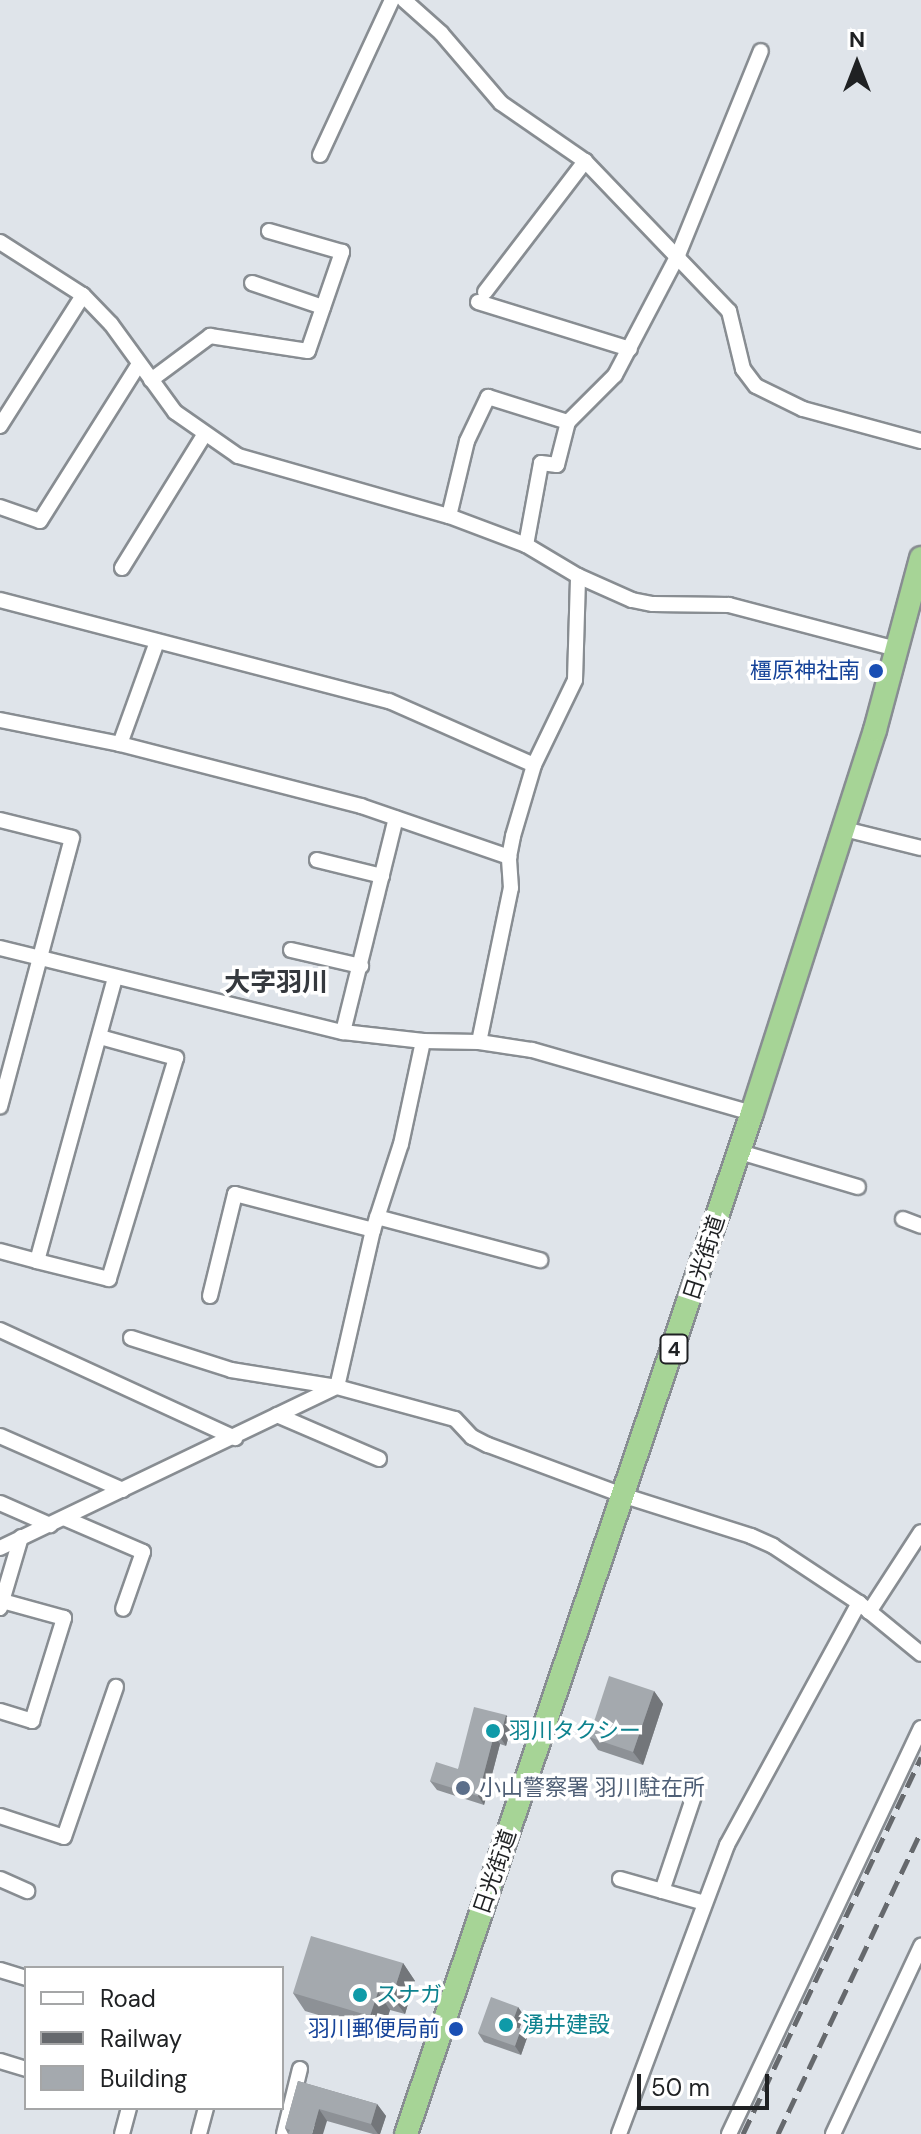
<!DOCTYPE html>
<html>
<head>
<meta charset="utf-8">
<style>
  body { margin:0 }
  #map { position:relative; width:921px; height:2134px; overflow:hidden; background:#dfe4ea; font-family:"DM Sans","Noto Sans JP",sans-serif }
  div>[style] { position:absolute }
  .roads { filter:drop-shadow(2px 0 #888d92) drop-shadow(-2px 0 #888d92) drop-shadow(0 2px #888d92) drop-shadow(0 -2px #888d92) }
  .minor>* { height:14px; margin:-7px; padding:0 7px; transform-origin:7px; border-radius:7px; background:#fff }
  .trunk>* { height:22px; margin:-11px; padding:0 11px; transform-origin:11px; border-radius:11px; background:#a6d496 }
  .rail>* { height:5px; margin-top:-2.5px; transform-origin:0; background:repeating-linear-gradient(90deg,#66696d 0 16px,transparent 0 24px) }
  .wall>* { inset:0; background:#8d9196 }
  .shaded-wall>* { inset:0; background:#73767a }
  .building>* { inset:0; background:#a4a9ae }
  .dots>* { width:22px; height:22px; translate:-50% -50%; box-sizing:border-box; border:4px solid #fff; border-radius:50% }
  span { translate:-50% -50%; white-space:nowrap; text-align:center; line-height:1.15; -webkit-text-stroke:7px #fff; paint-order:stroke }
  .shield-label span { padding:2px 6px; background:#fff; border:2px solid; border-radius:6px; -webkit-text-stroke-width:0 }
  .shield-label { font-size:20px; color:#1f2123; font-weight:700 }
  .transit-label { font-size:22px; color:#164399 }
  .right { translate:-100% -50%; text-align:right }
  .street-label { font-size:22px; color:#1f2123 }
  .culture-label { font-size:22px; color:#0d838f }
  .left { translate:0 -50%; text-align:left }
  .service-label { font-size:22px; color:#4e5e75 }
  .quarter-label { font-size:26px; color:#35393e; font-weight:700 }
  .legend { position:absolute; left:24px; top:1966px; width:260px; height:144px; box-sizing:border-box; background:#fff; border:2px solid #a5a6a7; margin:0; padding:10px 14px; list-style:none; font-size:24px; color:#1f2123 }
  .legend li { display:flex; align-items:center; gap:16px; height:40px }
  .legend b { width:40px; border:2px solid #a5a6a7 }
  .north { position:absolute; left:817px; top:24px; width:80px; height:80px; -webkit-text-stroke:6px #fff; paint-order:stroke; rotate:0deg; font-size:22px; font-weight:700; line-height:32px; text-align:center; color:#1f2123 }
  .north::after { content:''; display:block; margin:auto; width:28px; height:36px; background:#1f2123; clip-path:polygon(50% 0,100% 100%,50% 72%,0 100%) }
  .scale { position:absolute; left:637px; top:2074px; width:132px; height:36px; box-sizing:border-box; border:4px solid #1f2123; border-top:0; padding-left:10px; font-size:24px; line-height:28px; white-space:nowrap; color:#1f2123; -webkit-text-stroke:6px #fff; paint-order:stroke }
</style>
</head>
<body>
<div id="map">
  <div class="roads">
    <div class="minor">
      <div style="left:404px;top:0;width:50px;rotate:41.7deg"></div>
      <div style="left:441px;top:33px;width:92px;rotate:49.4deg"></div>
      <div style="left:501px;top:103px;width:102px;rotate:34.6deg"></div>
      <div style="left:585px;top:161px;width:208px;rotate:46.2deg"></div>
      <div style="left:729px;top:311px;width:60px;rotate:76.4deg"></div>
      <div style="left:743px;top:369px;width:21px;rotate:53deg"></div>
      <div style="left:756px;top:386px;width:52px;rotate:26.1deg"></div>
      <div style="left:803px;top:409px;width:122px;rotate:15.2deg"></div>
      <div style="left:320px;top:155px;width:171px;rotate:-65.1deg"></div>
      <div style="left:0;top:242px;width:98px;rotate:32.6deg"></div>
      <div style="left:83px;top:295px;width:40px;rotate:46deg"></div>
      <div style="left:111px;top:324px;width:109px;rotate:54deg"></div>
      <div style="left:175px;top:412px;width:77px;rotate:34.9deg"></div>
      <div style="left:238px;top:456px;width:219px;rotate:15.9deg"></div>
      <div style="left:449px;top:516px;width:82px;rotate:20.6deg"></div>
      <div style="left:526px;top:545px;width:61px;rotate:30.8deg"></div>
      <div style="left:578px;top:576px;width:59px;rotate:24deg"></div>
      <div style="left:632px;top:600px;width:21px;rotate:11deg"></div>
      <div style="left:653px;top:604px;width:76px;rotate:0.8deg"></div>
      <div style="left:729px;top:605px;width:174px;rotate:14.7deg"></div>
      <div style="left:252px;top:283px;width:75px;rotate:18.7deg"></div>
      <div style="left:485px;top:292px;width:165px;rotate:-52.6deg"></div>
      <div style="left:478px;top:302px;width:159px;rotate:17.2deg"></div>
      <div style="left:151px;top:380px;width:74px;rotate:-36.7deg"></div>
      <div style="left:210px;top:336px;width:99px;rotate:8.7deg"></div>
      <div style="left:308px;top:351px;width:105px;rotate:-71deg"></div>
      <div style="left:342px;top:252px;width:76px;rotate:-164deg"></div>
      <div style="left:0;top:426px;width:155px;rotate:-57.6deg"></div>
      <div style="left:0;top:507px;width:42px;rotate:19.3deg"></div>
      <div style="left:40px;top:521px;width:186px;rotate:-57.8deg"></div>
      <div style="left:449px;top:516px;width:77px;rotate:-76.5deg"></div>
      <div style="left:467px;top:441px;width:49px;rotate:-64.5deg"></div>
      <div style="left:488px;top:397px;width:84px;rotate:17.4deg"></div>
      <div style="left:568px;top:422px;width:66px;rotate:-45deg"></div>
      <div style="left:615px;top:375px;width:136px;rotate:-62.3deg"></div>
      <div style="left:678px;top:255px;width:220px;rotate:-67.9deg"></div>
      <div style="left:526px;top:545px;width:83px;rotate:-79.6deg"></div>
      <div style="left:541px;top:463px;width:16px;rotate:7deg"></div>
      <div style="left:557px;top:465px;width:44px;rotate:-75.7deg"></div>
      <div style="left:122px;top:568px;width:156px;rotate:-58.3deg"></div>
      <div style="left:0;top:600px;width:402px;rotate:14.6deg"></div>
      <div style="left:389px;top:701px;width:158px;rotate:23.8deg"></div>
      <div style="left:0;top:720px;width:122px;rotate:11.3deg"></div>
      <div style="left:120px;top:744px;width:249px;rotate:14.4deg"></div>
      <div style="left:361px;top:806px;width:157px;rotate:19deg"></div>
      <div style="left:120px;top:744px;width:109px;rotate:-70.1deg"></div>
      <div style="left:0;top:820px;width:74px;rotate:14deg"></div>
      <div style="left:72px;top:838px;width:278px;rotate:105deg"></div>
      <div style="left:844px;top:829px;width:79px;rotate:13.9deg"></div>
      <div style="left:317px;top:860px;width:67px;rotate:13.8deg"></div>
      <div style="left:0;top:948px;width:353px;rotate:13.8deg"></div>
      <div style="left:343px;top:1032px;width:81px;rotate:6.4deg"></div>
      <div style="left:423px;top:1041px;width:56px;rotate:1deg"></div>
      <div style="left:479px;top:1042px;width:54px;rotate:8.6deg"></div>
      <div style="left:532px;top:1050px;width:229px;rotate:16deg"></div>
      <div style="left:291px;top:950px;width:72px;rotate:12.9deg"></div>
      <div style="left:343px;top:1032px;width:220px;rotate:-76.1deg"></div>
      <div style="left:100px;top:1037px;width:79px;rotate:15.4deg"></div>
      <div style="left:176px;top:1058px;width:231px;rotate:106.9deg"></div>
      <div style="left:109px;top:1279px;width:74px;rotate:-166deg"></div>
      <div style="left:37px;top:1261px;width:294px;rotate:-74.6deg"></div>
      <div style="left:479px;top:1042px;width:157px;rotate:-78.3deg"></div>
      <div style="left:511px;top:888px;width:31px;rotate:-94deg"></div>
      <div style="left:509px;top:857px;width:21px;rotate:-79deg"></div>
      <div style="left:513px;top:836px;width:74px;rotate:-73.5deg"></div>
      <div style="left:534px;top:765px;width:94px;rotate:-64.2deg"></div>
      <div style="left:575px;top:680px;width:104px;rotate:-88.3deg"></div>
      <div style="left:740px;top:1152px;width:123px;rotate:16.5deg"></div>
      <div style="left:377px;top:1217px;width:169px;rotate:14.8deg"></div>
      <div style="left:903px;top:1219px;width:19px;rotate:21deg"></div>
      <div style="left:0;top:1251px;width:38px;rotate:15deg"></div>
      <div style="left:210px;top:1296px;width:105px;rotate:-76.2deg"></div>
      <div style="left:235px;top:1194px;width:143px;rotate:14.6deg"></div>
      <div style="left:0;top:1330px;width:259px;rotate:24.7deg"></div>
      <div style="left:131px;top:1338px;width:105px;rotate:17.7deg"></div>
      <div style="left:231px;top:1370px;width:107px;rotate:9.1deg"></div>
      <div style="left:337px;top:1387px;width:122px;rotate:15.2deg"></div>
      <div style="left:455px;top:1419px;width:25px;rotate:47deg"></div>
      <div style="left:472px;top:1437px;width:18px;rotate:27deg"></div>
      <div style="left:488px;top:1445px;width:146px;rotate:20.4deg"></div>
      <div style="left:625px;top:1496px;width:132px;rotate:17.6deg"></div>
      <div style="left:751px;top:1536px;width:24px;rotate:24deg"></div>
      <div style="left:773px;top:1546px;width:103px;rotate:33.5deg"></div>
      <div style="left:859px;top:1603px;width:80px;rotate:39.4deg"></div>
      <div style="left:337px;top:1387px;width:161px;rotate:-77.1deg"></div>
      <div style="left:373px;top:1230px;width:90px;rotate:-72deg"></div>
      <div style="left:401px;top:1144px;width:105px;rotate:-77.9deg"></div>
      <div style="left:277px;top:1415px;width:111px;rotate:23.3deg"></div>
      <div style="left:0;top:1436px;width:134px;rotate:23.7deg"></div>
      <div style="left:0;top:1503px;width:55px;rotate:23.7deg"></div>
      <div style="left:64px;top:1518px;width:86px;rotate:23.3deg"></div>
      <div style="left:143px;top:1552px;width:60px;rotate:109.3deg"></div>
      <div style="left:0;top:1548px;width:373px;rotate:-25.6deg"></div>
      <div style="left:0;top:1608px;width:74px;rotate:-73.5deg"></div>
      <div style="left:869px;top:1612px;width:95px;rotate:-57deg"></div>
      <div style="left:0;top:1711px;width:34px;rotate:17deg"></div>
      <div style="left:32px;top:1721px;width:108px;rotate:-72.7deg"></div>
      <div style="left:64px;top:1618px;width:64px;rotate:-164.7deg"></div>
      <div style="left:0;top:1816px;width:67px;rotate:18.2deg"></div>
      <div style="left:64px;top:1837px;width:159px;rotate:-70.9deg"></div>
      <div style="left:0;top:1879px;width:30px;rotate:24deg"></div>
      <div style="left:620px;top:1879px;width:88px;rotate:15.8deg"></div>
      <div style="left:662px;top:1891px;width:107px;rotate:-71.4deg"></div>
      <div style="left:0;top:1970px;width:27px;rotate:17deg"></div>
      <div style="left:0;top:2061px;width:27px;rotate:17deg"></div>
      <div style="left:122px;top:2134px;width:27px;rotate:-75deg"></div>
      <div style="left:199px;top:2134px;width:27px;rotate:-75deg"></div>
      <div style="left:284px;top:2134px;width:67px;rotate:-76.2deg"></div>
      <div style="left:619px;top:2134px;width:309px;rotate:-69.5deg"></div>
      <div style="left:727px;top:1845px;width:276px;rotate:-61.4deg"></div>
      <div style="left:729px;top:2134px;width:449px;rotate:-64.7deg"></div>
      <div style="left:833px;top:2134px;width:208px;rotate:-64.9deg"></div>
    </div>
    <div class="trunk">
      <div style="left:406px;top:2134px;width:1078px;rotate:-71.28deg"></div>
      <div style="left:752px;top:1113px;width:402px;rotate:-72.2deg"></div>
      <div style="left:875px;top:730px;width:178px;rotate:-75deg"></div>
    </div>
  </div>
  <div class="rail">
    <div style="left:743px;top:2134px;width:417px;rotate:-64.7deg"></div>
    <div style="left:778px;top:2134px;width:334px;rotate:-64.7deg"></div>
  </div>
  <div class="wall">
    <div style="clip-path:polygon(654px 1691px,663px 1704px,643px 1765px,598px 1750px,589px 1737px)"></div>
    <div style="clip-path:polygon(506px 1715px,512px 1724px,506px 1746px,500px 1744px,484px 1805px,437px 1790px,430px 1781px,458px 1769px)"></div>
    <div style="clip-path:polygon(403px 1963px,415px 1981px,405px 2014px,390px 2010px,382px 2034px,305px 2011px,293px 1993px)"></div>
    <div style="clip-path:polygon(518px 2007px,524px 2016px,519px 2029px,527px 2038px,521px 2055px,484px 2042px,478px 2033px)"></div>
    <div style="clip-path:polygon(298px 2081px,377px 2104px,386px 2116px,380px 2134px,373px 2134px,327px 2121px,288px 2134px,285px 2128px)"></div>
  </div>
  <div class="shaded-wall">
    <div style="clip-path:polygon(654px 1691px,663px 1704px,643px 1765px,633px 1752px)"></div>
    <div style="clip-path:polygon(506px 1715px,512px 1724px,506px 1746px,500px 1737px)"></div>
    <div style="clip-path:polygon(494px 1735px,500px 1744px,484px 1805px,478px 1796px)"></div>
    <div style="clip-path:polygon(403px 1963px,415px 1981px,405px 2014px,392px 1997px)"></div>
    <div style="clip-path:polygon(378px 1992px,390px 2010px,382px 2034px,370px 2016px)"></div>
    <div style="clip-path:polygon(518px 2007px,524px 2016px,517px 2035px,511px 2026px)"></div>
    <div style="clip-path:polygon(521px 2029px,527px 2038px,521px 2055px,515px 2046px)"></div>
    <div style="clip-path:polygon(377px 2104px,386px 2116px,380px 2134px,378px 2134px,371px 2124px)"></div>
    <div style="clip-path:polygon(319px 2109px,327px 2121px,323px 2134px,312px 2134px)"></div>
  </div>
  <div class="building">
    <div style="clip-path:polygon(609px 1676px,654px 1691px,633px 1752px,589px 1737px)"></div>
    <div style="clip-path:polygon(474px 1707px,506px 1715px,500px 1737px,494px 1735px,478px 1796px,430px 1781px,436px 1762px,458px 1769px)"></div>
    <div style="clip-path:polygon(311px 1936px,403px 1963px,392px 1997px,378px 1992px,370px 2016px,293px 1993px)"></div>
    <div style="clip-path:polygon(491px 1997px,518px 2007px,511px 2026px,521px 2029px,515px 2046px,478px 2033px)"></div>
    <div style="clip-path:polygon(298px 2081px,377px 2104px,371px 2124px,319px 2109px,312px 2134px,288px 2134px,290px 2130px,285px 2128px)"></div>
  </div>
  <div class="dots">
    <div style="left:876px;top:671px;background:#1a4fb4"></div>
    <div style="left:493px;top:1731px;background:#0f9aa8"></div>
    <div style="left:463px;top:1788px;background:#5c6f8a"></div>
    <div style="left:360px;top:1995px;background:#0f9aa8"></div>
    <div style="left:506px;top:2025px;background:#0f9aa8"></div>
    <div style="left:456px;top:2029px;background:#1a4fb4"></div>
  </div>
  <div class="shield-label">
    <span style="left:674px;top:1349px">4</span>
  </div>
  <div class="transit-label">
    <span class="right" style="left:860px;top:671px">橿原神社南</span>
    <span class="right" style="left:440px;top:2029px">羽川郵便局前</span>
  </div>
  <div class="street-label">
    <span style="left:704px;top:1258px;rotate:-72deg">日光街道</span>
    <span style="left:495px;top:1872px;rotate:-71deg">日光街道</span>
  </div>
  <div class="culture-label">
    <span class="left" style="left:509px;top:1731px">羽川タクシー</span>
    <span class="left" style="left:376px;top:1995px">スナガ</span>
    <span class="left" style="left:522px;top:2025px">湧井建設</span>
  </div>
  <div class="service-label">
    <span class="left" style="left:479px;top:1788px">小山警察署 羽川駐在所</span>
  </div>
  <div class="quarter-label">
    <span style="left:276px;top:983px">大字羽川</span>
  </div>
  <ul class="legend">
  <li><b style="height:10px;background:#fff"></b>Road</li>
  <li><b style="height:10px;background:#66696d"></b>Railway</li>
  <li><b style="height:22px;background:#a4a9ae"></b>Building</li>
  </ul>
  <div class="north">N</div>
  <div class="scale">50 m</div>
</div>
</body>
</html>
